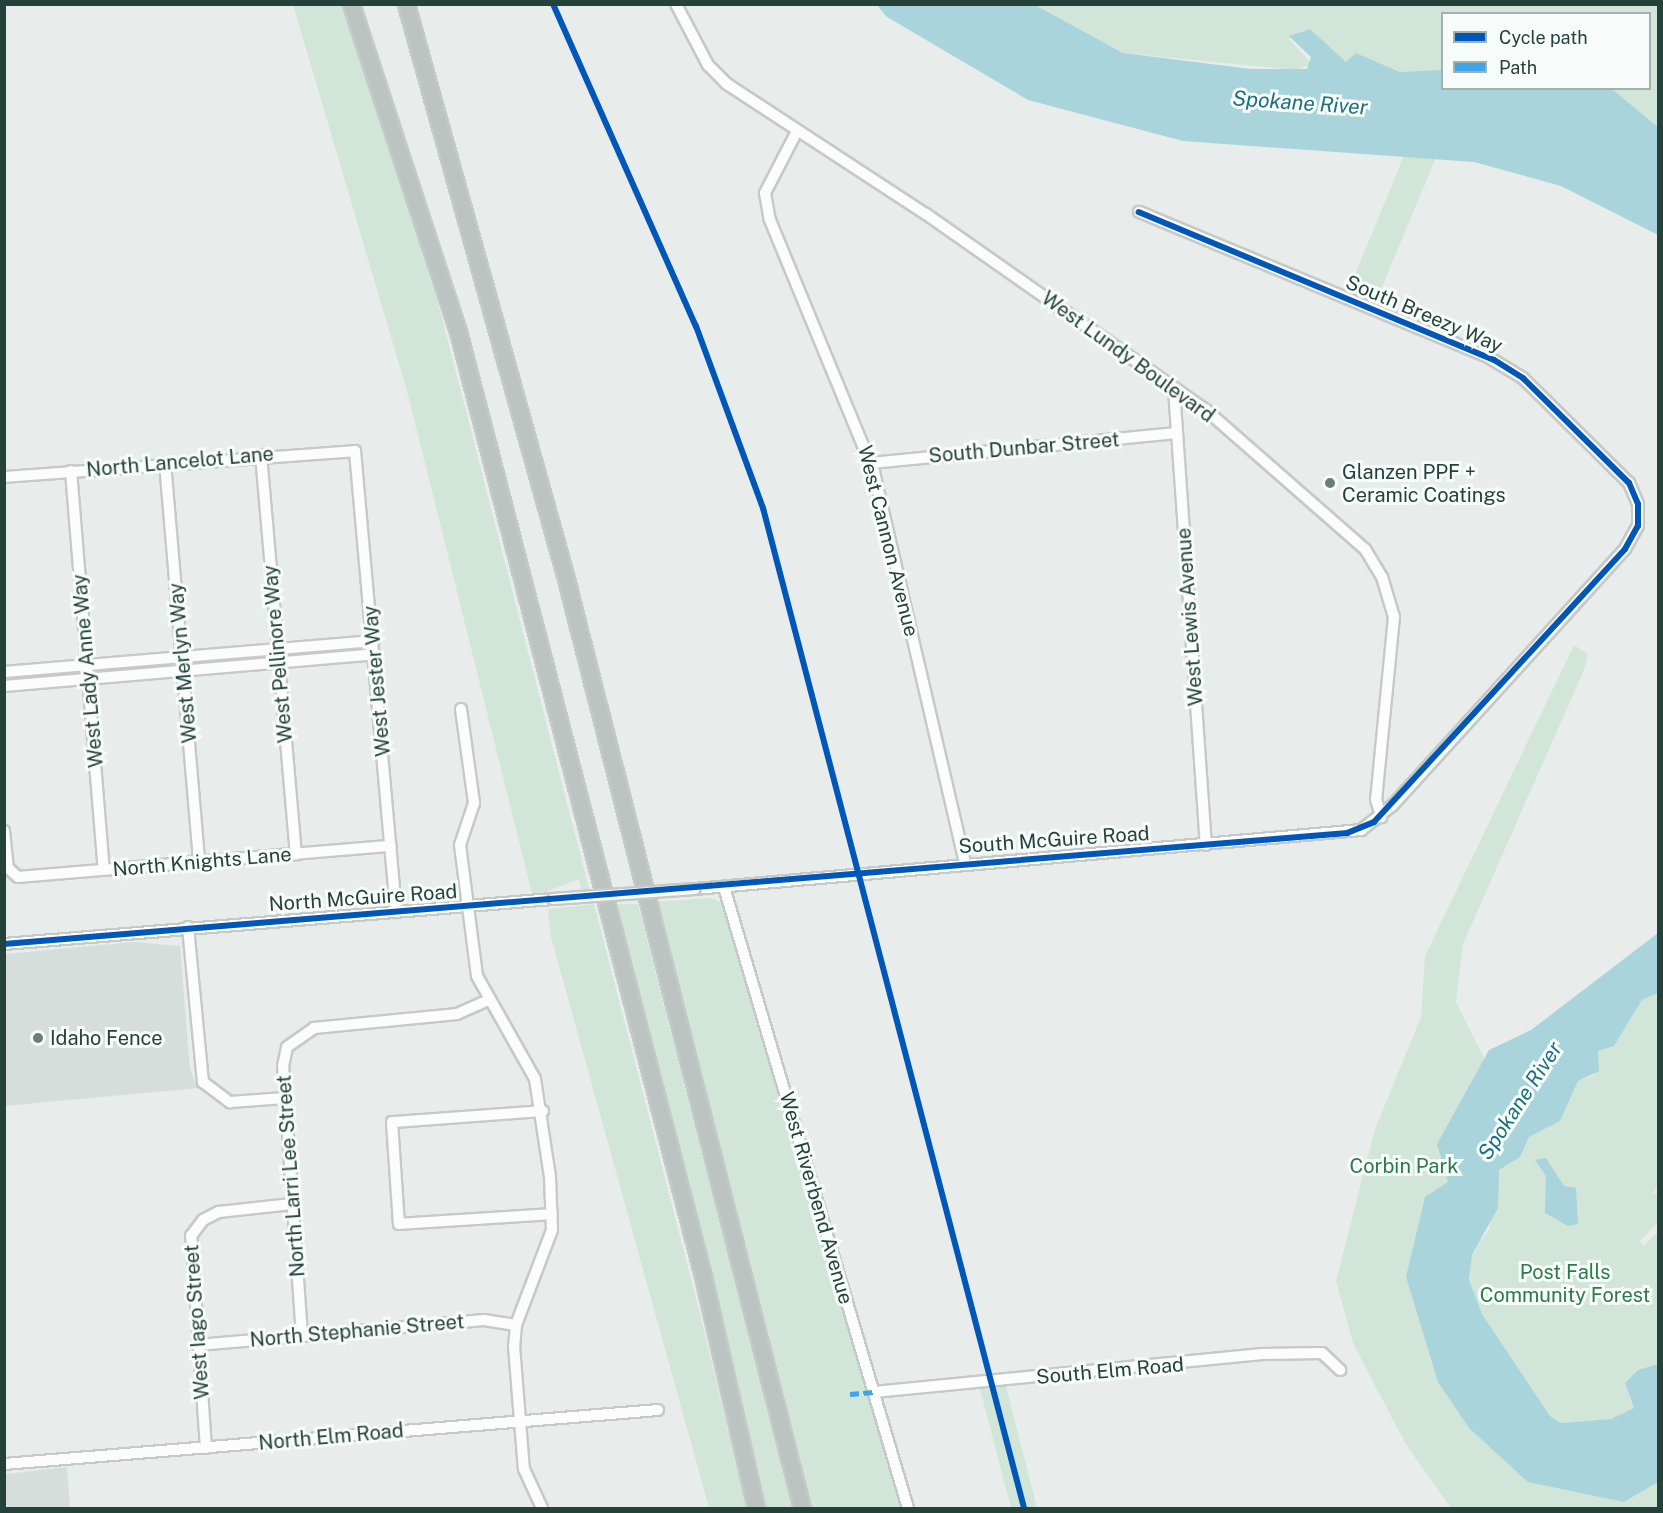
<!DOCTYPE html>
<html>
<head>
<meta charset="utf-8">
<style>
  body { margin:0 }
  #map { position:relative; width:1663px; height:1513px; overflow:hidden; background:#e8edeb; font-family:"Public Sans",sans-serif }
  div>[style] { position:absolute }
  .built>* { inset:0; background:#d6dedb }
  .green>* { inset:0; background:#d1e6d8 }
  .water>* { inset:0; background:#a9d4db }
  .roads { filter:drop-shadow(2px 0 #c5cac8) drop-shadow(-2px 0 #c5cac8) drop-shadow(0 2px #c5cac8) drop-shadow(0 -2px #c5cac8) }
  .minor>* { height:10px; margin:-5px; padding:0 5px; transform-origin:5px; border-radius:5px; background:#fcfcfc }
  .highway>* { height:15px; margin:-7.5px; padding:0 7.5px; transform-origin:7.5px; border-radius:7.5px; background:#bcc4c2 }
  .bridges { filter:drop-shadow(2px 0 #c5cac8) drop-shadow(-2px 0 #c5cac8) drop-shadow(0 2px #c5cac8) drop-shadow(0 -2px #c5cac8) }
  .minor-bridge>* { height:10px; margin:-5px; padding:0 5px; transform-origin:5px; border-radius:5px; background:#fcfcfc }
  .quiet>* { height:4.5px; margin-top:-2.25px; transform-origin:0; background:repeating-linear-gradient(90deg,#3ea4ec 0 9px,transparent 0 13.5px) }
  .cycleway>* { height:6px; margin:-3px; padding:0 3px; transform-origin:3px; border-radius:3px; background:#0057b8 }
  .dots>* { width:16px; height:16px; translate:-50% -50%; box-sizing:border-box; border:3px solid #f7fbf9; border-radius:50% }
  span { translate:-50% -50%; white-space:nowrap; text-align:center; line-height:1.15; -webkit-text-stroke:6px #f7fbf9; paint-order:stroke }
  .street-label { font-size:20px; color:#24423a }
  .poi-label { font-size:20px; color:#24423a }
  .left { translate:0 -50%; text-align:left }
  .park-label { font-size:20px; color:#2d7a4b }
  .water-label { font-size:21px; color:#1c6f80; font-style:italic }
  .frame { position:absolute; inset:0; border:6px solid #24423a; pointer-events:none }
  .legend { position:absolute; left:1441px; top:12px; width:210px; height:78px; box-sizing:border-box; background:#f7fbf9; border:2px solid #a3b1ad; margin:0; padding:8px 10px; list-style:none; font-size:18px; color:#24423a }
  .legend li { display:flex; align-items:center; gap:12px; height:30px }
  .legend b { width:30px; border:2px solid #a3b1ad }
</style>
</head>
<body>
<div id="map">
  <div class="built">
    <div style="clip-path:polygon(134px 942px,180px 946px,190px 1069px,198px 1088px,5px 1106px,5px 954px)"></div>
    <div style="clip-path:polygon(67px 1467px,70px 1508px,5px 1508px,5px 1474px)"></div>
  </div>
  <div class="green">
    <div style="clip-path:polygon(293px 5px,341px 5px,372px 95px,438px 303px,589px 889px,581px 889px,579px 879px,533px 897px,407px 391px)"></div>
    <div style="clip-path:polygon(1035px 5px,1658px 5px,1658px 127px,1612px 89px,1650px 88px,1650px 14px,1442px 14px,1442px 70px,1421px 73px,1400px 72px,1356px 53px,1346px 62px,1304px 30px,1289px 39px,1312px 64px,1296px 70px,1123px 53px)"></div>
    <div style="clip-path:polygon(1408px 146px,1440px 148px,1374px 306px,1347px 294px)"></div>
    <div style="clip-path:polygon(1574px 645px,1588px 654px,1584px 670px,1463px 944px,1456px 1002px,1485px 1060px,1469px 1094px,1448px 1182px,1406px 1277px,1624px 1502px,1658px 1482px,1658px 1508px,1451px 1508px,1407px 1446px,1373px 1382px,1353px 1343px,1336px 1281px,1375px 1129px,1421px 1017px,1425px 956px)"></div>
    <div style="clip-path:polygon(711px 898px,724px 904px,901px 1508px,811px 1508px,656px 902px)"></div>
    <div style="clip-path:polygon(594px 904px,700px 1314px,747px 1508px,709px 1508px,551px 937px,548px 909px)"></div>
    <div style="clip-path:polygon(613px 904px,638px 904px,793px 1508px,764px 1508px)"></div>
    <div style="clip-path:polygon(1658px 993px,1658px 1185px,1653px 1194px,1658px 1193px,1658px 1222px,1640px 1241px,1643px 1246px,1658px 1232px,1658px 1364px,1638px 1370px,1625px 1383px,1634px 1408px,1611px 1419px,1562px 1423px,1550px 1416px,1482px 1314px,1469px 1281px,1472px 1255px,1490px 1227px,1499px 1170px,1520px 1157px,1529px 1137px,1560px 1121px,1578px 1081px,1594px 1075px,1598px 1051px,1614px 1046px,1642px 1000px)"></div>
    <div style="clip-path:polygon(1006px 1386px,1037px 1508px,1011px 1508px,980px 1389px)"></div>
  </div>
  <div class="water">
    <div style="clip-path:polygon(877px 5px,1035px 5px,1123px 53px,1251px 69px,1307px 69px,1311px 57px,1289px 36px,1310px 29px,1346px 62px,1356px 53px,1400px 72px,1442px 70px,1442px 88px,1612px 89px,1658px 127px,1658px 235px,1561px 186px,1474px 162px,1183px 141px,1028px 100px,887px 17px)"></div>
    <div style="clip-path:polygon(1658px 933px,1658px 993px,1642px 1000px,1614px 1046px,1598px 1051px,1599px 1071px,1578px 1081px,1560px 1121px,1529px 1137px,1520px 1157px,1499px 1170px,1498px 1208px,1472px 1255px,1469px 1280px,1482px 1314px,1550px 1416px,1561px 1423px,1611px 1419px,1634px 1408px,1625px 1383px,1638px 1370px,1658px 1364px,1658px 1482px,1624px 1502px,1528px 1482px,1469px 1428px,1438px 1382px,1406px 1277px,1425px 1197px,1448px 1182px,1437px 1144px,1489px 1050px,1531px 1030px)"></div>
    <div style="clip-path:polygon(1546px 1158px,1564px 1186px,1576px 1188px,1578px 1224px,1568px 1226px,1545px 1213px,1546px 1176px,1535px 1160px)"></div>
  </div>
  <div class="roads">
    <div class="minor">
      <div style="left:676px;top:4px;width:69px;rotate:62.3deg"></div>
      <div style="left:708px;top:65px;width:27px;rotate:45deg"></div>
      <div style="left:727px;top:84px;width:238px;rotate:33.2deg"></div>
      <div style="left:926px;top:214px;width:342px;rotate:35deg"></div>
      <div style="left:1206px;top:410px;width:211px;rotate:41.2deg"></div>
      <div style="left:1365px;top:549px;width:33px;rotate:59deg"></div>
      <div style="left:1382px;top:577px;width:42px;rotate:73.3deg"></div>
      <div style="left:1394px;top:617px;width:183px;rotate:95.6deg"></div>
      <div style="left:1376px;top:799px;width:19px;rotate:74deg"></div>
      <div style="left:797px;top:131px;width:70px;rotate:117.3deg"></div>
      <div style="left:765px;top:193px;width:27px;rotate:80deg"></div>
      <div style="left:770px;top:220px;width:273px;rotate:67.6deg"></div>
      <div style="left:874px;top:472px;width:401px;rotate:76.9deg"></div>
      <div style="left:1174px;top:389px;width:457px;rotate:86deg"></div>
      <div style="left:261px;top:455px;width:401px;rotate:85deg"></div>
      <div style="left:165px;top:463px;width:401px;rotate:85.1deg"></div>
      <div style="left:871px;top:463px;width:307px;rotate:-5.6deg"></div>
      <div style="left:71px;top:471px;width:400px;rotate:85.3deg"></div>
      <div style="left:4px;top:477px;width:352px;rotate:-4.2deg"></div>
      <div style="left:355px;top:451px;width:463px;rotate:84.9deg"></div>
      <div style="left:4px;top:672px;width:371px;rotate:-4.8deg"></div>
      <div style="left:4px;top:686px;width:372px;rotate:-4.9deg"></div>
      <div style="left:461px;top:709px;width:95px;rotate:82.1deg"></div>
      <div style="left:474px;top:803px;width:44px;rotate:108.4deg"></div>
      <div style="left:460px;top:845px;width:132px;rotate:82.6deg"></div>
      <div style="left:477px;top:976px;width:118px;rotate:60.6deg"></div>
      <div style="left:535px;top:1079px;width:99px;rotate:81.3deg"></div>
      <div style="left:550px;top:1177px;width:53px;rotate:87.8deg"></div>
      <div style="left:552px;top:1230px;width:102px;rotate:110.8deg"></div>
      <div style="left:516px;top:1325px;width:21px;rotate:95deg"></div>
      <div style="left:514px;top:1346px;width:123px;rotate:85.4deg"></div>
      <div style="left:524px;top:1469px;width:43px;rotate:65.2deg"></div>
      <div style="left:4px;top:831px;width:37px;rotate:84deg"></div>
      <div style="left:8px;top:868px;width:13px;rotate:42deg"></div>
      <div style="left:18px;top:877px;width:374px;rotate:-4.8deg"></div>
      <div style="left:724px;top:887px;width:648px;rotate:73.5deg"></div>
      <div style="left:695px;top:889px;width:669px;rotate:-5.06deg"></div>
      <div style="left:1361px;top:830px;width:39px;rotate:-38deg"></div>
      <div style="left:1392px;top:806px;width:347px;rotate:-47.8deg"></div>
      <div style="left:1625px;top:549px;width:26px;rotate:-61deg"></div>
      <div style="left:1638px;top:526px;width:22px;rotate:-90deg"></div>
      <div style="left:1638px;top:504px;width:23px;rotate:-113deg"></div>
      <div style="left:1629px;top:483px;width:149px;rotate:-135.3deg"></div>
      <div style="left:1523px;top:378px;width:41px;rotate:-149deg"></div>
      <div style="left:1488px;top:357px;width:378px;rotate:-157.4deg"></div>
      <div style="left:188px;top:927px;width:156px;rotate:84.5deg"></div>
      <div style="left:203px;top:1082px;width:34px;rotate:37deg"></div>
      <div style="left:230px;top:1102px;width:55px;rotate:-4.2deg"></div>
      <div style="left:4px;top:944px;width:551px;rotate:-4.69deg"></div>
      <div style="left:543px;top:1111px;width:151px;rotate:175.8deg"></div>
      <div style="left:392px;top:1122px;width:102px;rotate:86.1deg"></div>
      <div style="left:399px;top:1224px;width:153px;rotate:-3.7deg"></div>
      <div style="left:302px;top:1336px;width:271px;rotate:-94deg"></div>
      <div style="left:283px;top:1066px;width:19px;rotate:-78deg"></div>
      <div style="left:287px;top:1047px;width:33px;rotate:-35deg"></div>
      <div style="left:314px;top:1028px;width:144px;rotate:-5.6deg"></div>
      <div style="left:457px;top:1014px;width:32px;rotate:-24deg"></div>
      <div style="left:198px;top:1345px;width:287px;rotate:-5deg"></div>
      <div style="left:484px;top:1320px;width:32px;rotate:9deg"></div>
      <div style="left:874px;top:1392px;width:390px;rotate:-5.6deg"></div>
      <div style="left:1262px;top:1354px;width:60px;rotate:-1deg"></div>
      <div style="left:1322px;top:1353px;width:25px;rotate:43deg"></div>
      <div style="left:206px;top:1448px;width:213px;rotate:-94deg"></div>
      <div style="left:191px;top:1236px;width:20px;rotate:-53deg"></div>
      <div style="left:203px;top:1220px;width:18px;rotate:-27deg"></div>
      <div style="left:219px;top:1212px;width:73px;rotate:-6.3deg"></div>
      <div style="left:4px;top:1464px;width:656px;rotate:-4.72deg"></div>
    </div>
    <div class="highway">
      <div style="left:351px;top:4px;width:348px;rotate:71.9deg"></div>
      <div style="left:459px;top:335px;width:968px;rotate:75.46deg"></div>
      <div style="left:702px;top:1272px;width:242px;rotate:77.1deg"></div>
      <div style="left:406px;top:4px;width:593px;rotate:74.44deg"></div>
      <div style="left:565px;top:575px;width:963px;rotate:75.75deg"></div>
    </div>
  </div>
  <div class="bridges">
    <div class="minor-bridge">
      <div style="left:553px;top:899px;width:142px;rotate:-4deg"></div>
    </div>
  </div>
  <div class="quiet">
    <div style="left:850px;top:1394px;width:24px;rotate:-5deg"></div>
  </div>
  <div class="cycleway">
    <div style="left:553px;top:4px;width:352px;rotate:66.1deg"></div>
    <div style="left:696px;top:326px;width:194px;rotate:69.8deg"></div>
    <div style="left:763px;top:508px;width:1033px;rotate:75.37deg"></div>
    <div style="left:4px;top:944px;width:1348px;rotate:-4.72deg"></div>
    <div style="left:1347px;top:833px;width:29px;rotate:-22deg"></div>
    <div style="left:1374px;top:822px;width:371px;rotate:-47.4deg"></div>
    <div style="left:1625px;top:549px;width:26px;rotate:-61deg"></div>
    <div style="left:1638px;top:526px;width:22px;rotate:-90deg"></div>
    <div style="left:1638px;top:504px;width:23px;rotate:-113deg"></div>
    <div style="left:1629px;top:483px;width:149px;rotate:-135.3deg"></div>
    <div style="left:1523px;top:378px;width:34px;rotate:-148deg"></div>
    <div style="left:1494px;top:360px;width:385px;rotate:-157.4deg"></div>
  </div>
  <div class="dots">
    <div style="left:1330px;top:483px;background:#697e78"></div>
    <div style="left:38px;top:1038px;background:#697e78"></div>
  </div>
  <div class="street-label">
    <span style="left:1424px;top:314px;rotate:23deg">South Breezy Way</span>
    <span style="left:1128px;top:357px;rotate:36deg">West Lundy Boulevard</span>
    <span style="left:1024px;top:448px;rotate:-5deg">South Dunbar Street</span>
    <span style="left:180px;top:462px;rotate:-5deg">North Lancelot Lane</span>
    <span style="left:888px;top:541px;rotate:76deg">West Cannon Avenue</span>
    <span style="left:1190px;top:617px;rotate:-94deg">West Lewis Avenue</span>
    <span style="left:278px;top:654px;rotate:-95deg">West Pellinore Way</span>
    <span style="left:183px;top:663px;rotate:-95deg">West Merlyn Way</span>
    <span style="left:88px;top:671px;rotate:-95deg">West Lady Anne Way</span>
    <span style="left:377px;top:681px;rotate:-95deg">West Jester Way</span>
    <span style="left:1054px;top:840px;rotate:-4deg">South McGuire Road</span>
    <span style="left:202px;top:862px;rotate:-5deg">North Knights Lane</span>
    <span style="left:363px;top:898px;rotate:-4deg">North McGuire Road</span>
    <span style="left:291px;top:1176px;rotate:-94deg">North Larri Lee Street</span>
    <span style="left:816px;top:1198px;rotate:74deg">West Riverbend Avenue</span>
    <span style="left:197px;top:1322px;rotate:-94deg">West Iago Street</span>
    <span style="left:357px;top:1331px;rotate:-5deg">North Stephanie Street</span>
    <span style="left:1110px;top:1371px;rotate:-5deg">South Elm Road</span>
    <span style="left:331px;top:1437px;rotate:-5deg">North Elm Road</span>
  </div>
  <div class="poi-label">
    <span class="left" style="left:1342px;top:484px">Glanzen PPF +<br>Ceramic Coatings</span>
    <span class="left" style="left:50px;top:1038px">Idaho Fence</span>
  </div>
  <div class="park-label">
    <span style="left:1404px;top:1166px">Corbin Park</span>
    <span style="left:1565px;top:1284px">Post Falls<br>Community Forest</span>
  </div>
  <div class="water-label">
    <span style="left:1300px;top:103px;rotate:4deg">Spokane River</span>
    <span style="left:1520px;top:1101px;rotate:-57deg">Spokane River</span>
  </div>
  <div class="frame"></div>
  <ul class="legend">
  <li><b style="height:8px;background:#0057b8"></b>Cycle path</li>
  <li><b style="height:8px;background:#3ea4ec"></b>Path</li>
  </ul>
</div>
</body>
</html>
